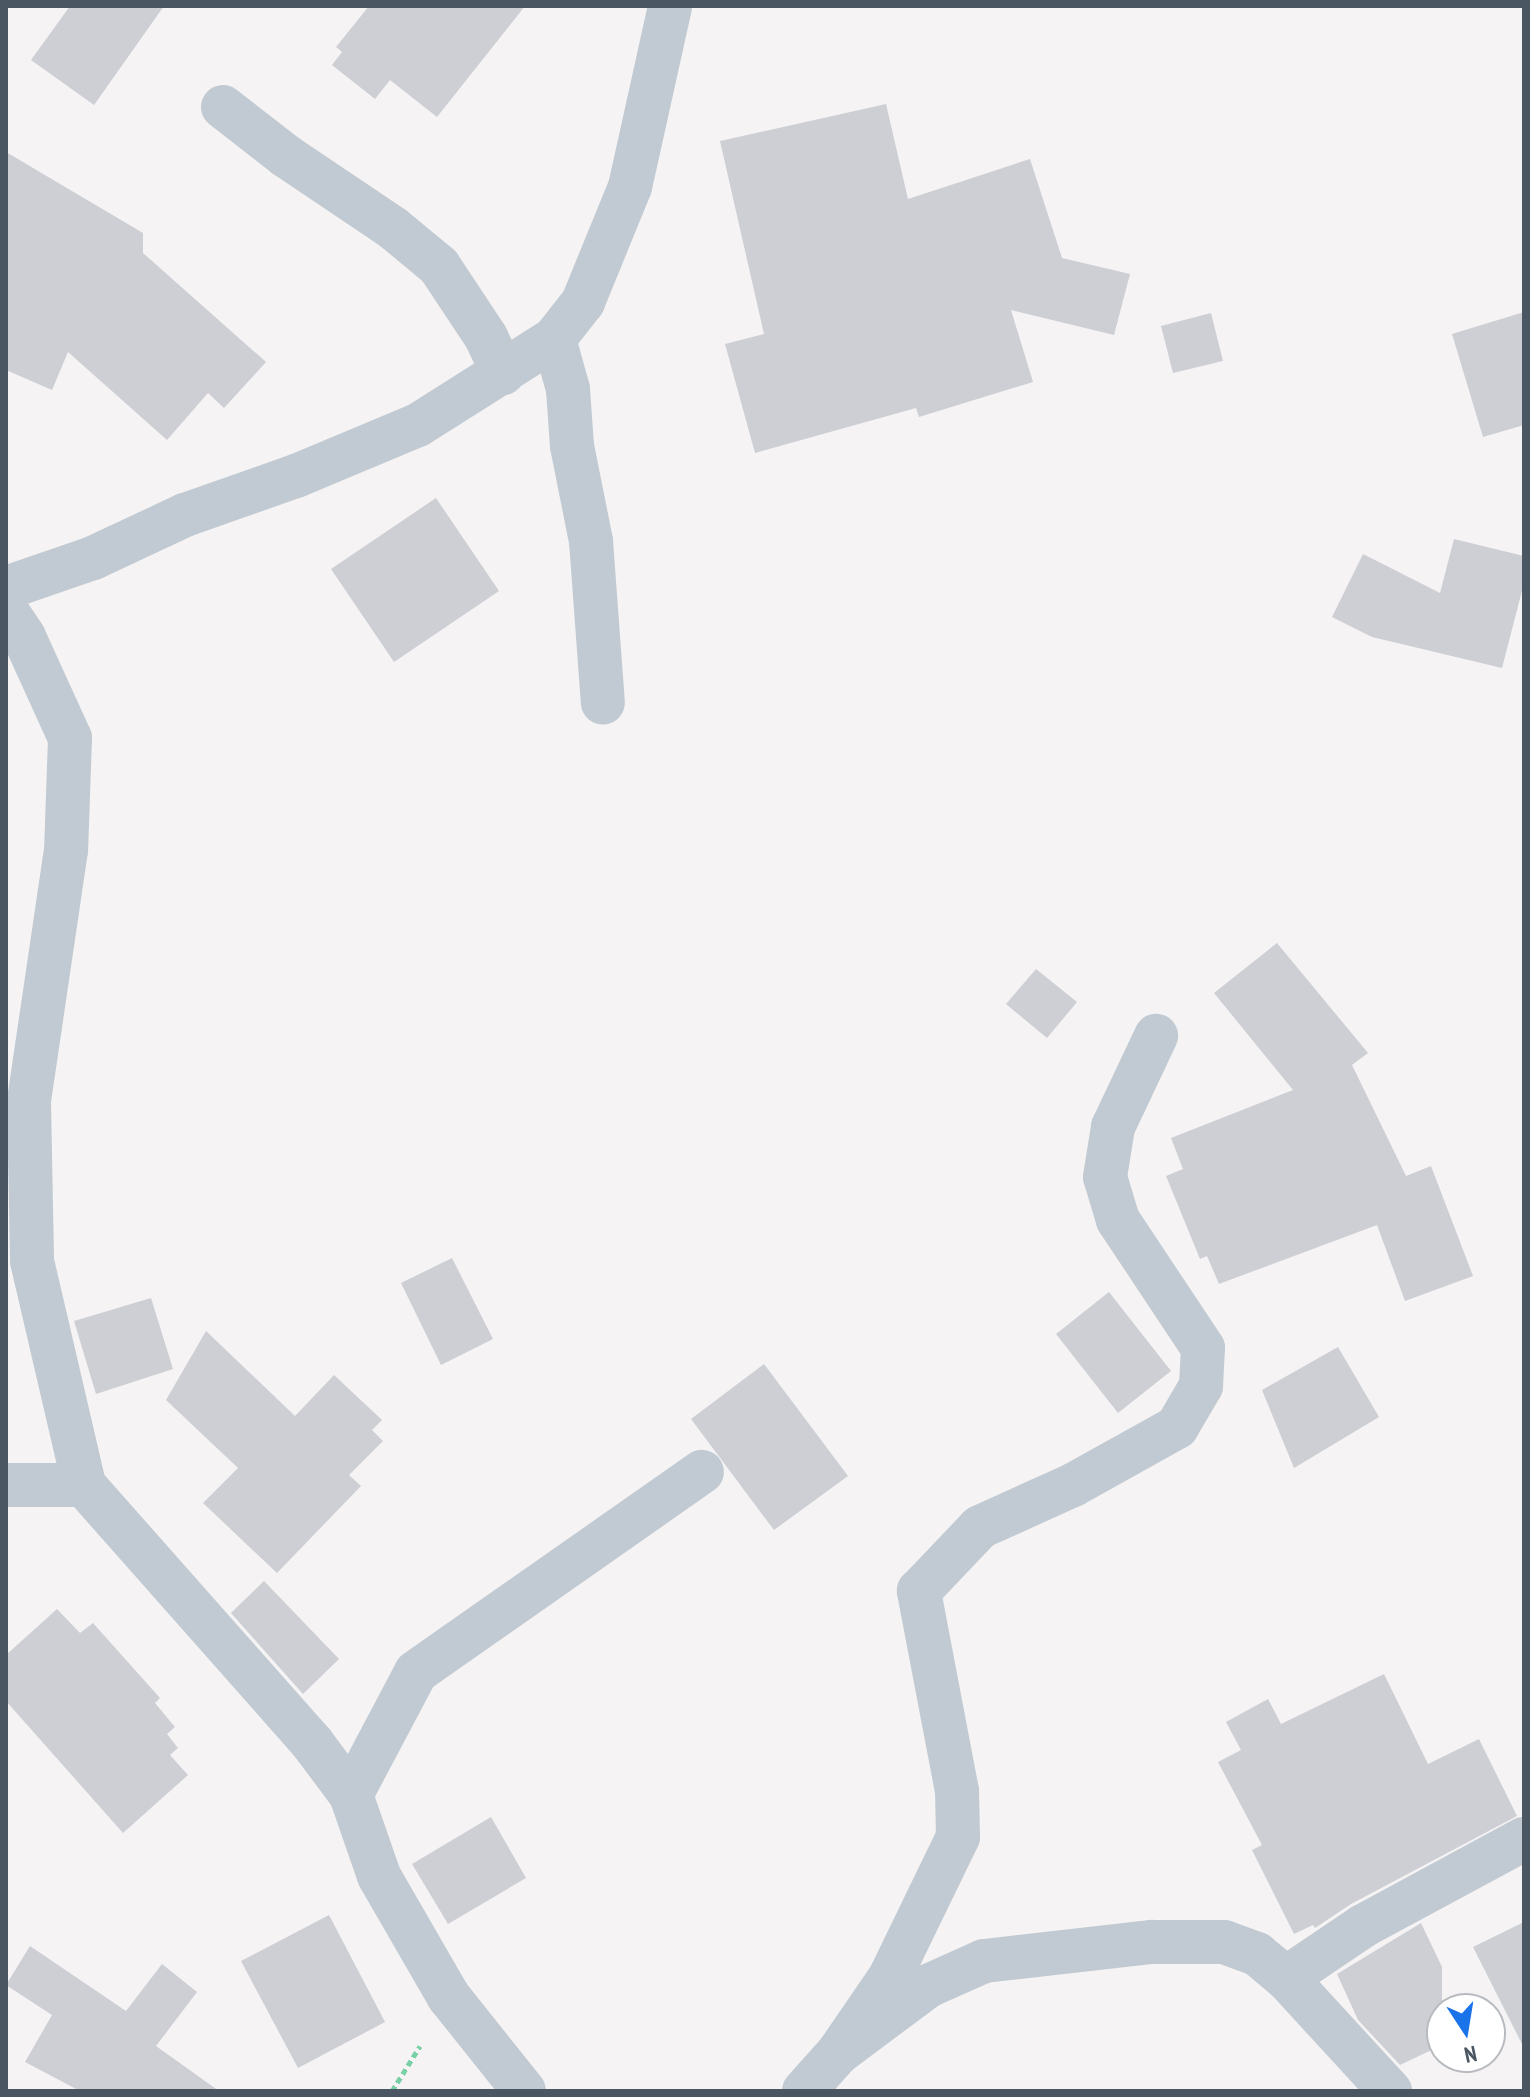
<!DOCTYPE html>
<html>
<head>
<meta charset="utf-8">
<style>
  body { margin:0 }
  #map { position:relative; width:1530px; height:2097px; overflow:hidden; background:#f5f3f3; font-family:"PT Sans Narrow",sans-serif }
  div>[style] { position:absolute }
  .building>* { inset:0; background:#cdcfd5 }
  .path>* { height:5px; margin-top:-2.5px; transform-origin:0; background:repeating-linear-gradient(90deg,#7ad0a6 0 6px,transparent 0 10px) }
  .minor>* { height:44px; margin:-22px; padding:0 22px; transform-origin:22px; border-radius:22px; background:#c1cad2 }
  span { translate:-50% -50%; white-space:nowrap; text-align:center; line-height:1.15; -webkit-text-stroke:8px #fff; paint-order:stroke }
  .frame { position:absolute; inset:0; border:8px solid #4a5661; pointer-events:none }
  .north { position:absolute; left:1426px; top:1993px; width:80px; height:80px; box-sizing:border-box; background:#fff; border:2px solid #b7bbc0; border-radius:50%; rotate:168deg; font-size:22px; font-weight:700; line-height:32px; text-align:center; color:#4a5661 }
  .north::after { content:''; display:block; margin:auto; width:28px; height:36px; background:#1a73e8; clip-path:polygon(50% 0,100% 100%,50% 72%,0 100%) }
</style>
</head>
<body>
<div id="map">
  <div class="building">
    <div style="clip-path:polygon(70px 6px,164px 6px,94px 105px,31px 60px)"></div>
    <div style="clip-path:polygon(369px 6px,525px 6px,437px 117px,390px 80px,375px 99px,332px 65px,342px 52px,336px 47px)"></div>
    <div style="clip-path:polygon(886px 104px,908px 199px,1030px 159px,1062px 258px,1130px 274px,1114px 335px,1011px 310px,1033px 382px,919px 417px,916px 408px,755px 453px,725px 344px,764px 334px,720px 141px)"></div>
    <div style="clip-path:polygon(6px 152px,143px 233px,143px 253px,266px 362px,224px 408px,208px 393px,167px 440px,68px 352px,52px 390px,6px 370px)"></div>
    <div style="clip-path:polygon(1524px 312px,1524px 425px,1483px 437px,1452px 334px)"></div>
    <div style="clip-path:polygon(1211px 313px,1223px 361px,1173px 373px,1161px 326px)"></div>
    <div style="clip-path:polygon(436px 498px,499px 591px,394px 662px,331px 569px)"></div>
    <div style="clip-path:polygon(1454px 539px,1524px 556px,1524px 583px,1502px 668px,1372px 637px,1332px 617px,1363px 554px,1440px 593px)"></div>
    <div style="clip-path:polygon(1277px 943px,1368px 1053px,1352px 1065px,1406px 1176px,1431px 1166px,1473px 1276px,1405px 1301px,1377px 1225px,1219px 1284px,1207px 1256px,1200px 1259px,1166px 1176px,1183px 1169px,1171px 1138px,1293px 1090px,1214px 993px)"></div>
    <div style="clip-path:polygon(1036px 969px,1077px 1002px,1047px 1038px,1006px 1004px)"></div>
    <div style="clip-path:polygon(452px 1258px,493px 1339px,441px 1365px,401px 1283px)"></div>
    <div style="clip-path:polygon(1109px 1292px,1171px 1371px,1118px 1413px,1056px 1334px)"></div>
    <div style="clip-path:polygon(151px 1298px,173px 1369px,96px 1394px,74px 1321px)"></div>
    <div style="clip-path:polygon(206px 1331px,295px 1416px,334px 1375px,382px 1420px,372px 1430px,383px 1441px,349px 1475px,361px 1486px,277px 1573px,203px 1503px,238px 1468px,166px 1400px)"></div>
    <div style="clip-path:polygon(1338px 1347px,1379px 1417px,1294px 1468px,1262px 1390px)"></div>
    <div style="clip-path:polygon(764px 1364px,848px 1476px,774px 1530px,691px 1419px)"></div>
    <div style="clip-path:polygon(264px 1581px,339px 1659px,303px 1694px,231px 1613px)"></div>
    <div style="clip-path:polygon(57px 1609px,80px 1633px,93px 1623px,160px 1698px,155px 1703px,175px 1727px,167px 1734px,178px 1748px,170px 1755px,188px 1775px,123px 1833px,6px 1701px,6px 1655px)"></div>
    <div style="clip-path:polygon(1384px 1674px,1428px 1764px,1479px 1739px,1517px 1816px,1351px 1904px,1315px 1928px,1313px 1925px,1294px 1934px,1252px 1850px,1262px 1845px,1218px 1762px,1241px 1750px,1226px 1722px,1268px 1699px,1281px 1724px)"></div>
    <div style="clip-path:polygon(491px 1817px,526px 1878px,448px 1924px,412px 1864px)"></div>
    <div style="clip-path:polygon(329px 1915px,385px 2022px,298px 2068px,241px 1961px)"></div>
    <div style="clip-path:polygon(1524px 1922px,1524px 2048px,1473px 1947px)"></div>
    <div style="clip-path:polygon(1421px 1923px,1442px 1967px,1442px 2045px,1400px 2065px,1358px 2020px,1337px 1974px)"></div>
    <div style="clip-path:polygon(30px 1946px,126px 2011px,162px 1964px,197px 1992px,156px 2046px,219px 2091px,80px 2091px,25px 2062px,52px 2015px,6px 1985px)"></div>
  </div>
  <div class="path">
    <div style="left:392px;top:2091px;width:53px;rotate:-58.1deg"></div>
  </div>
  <div class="minor">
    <div style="left:223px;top:107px;width:80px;rotate:37.9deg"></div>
    <div style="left:286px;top:156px;width:129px;rotate:33.9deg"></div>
    <div style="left:393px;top:228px;width:60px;rotate:39.6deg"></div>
    <div style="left:439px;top:266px;width:85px;rotate:56.5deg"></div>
    <div style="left:486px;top:337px;width:40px;rotate:65deg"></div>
    <div style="left:554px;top:339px;width:52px;rotate:74.4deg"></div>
    <div style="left:568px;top:389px;width:57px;rotate:86deg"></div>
    <div style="left:572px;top:446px;width:97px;rotate:78.7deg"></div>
    <div style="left:591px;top:541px;width:162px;rotate:85.8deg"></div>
    <div style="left:6px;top:588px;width:92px;rotate:-19deg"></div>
    <div style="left:93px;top:558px;width:102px;rotate:-25.1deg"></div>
    <div style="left:185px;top:515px;width:118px;rotate:-19.4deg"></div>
    <div style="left:296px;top:476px;width:132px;rotate:-22.7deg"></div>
    <div style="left:418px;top:425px;width:161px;rotate:-32.3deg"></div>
    <div style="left:554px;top:339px;width:47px;rotate:-51.9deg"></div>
    <div style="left:583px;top:302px;width:124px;rotate:-67.8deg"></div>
    <div style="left:630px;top:187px;width:185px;rotate:-77.5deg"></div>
    <div style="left:6px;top:610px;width:32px;rotate:56deg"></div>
    <div style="left:24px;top:637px;width:111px;rotate:65.5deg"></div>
    <div style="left:70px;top:738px;width:112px;rotate:92deg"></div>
    <div style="left:66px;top:850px;width:255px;rotate:98.4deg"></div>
    <div style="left:29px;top:1102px;width:159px;rotate:88.9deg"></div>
    <div style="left:32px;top:1261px;width:230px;rotate:76.9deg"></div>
    <div style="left:84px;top:1485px;width:346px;rotate:48.5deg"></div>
    <div style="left:313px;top:1744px;width:64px;rotate:53.3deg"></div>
    <div style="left:351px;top:1795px;width:86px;rotate:70.9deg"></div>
    <div style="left:379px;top:1876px;width:140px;rotate:60deg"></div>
    <div style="left:449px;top:1997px;width:120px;rotate:51.4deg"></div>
    <div style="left:6px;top:1485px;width:78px"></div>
    <div style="left:351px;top:1795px;width:139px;rotate:-62.1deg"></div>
    <div style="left:416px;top:1672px;width:349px;rotate:-35deg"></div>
    <div style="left:1286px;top:1978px;width:93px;rotate:-34deg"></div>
    <div style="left:1363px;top:1926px;width:183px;rotate:-28.4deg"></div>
    <div style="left:838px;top:2053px;width:92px;rotate:-55.6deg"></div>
    <div style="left:890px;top:1977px;width:156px;rotate:-64.1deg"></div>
    <div style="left:958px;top:1837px;width:46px;rotate:-91.2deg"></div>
    <div style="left:957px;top:1791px;width:204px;rotate:-100.8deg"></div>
    <div style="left:919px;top:1591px;width:88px;rotate:-46.4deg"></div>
    <div style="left:980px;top:1527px;width:102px;rotate:-24.3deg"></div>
    <div style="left:1073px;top:1485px;width:119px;rotate:-29.1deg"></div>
    <div style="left:1177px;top:1427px;width:48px;rotate:-59.7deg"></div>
    <div style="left:1201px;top:1386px;width:38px;rotate:-87deg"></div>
    <div style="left:1203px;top:1348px;width:154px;rotate:-123.6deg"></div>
    <div style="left:1118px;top:1220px;width:45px;rotate:-106.8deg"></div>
    <div style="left:1105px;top:1177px;width:51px;rotate:-80.9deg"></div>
    <div style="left:1113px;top:1127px;width:101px;rotate:-64.7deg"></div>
    <div style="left:804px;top:2091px;width:51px;rotate:-48.2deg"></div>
    <div style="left:838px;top:2053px;width:112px;rotate:-36.7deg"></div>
    <div style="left:928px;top:1986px;width:61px;rotate:-24.1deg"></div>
    <div style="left:984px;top:1961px;width:169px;rotate:-6.5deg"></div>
    <div style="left:1152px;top:1942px;width:72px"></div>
    <div style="left:1224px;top:1942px;width:35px;rotate:20deg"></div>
    <div style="left:1257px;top:1954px;width:38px;rotate:40deg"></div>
    <div style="left:1286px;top:1978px;width:154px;rotate:47.4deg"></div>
  </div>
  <div class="frame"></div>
  <div class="north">N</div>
</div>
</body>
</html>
